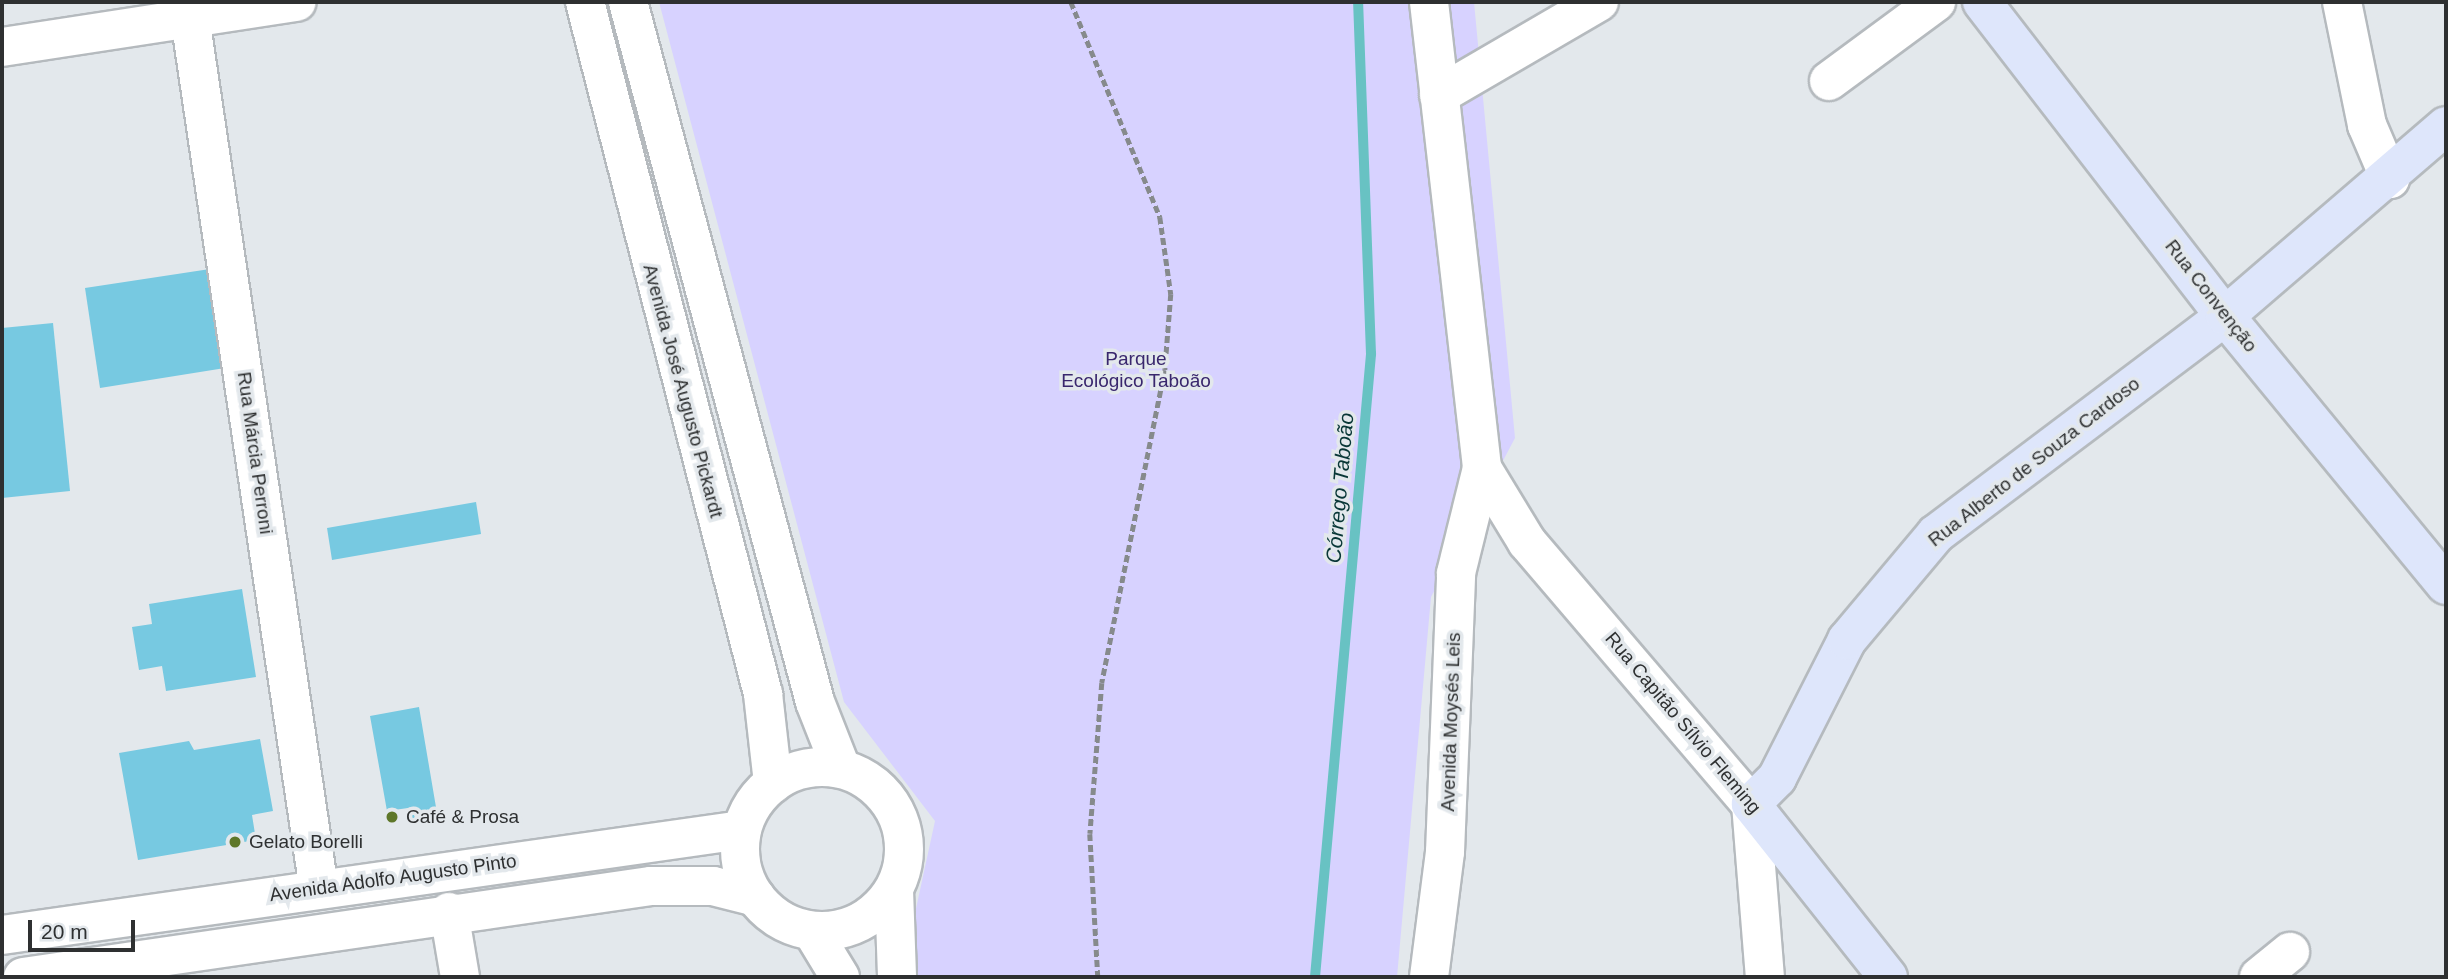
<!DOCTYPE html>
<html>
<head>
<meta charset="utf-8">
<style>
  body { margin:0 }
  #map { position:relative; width:2448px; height:979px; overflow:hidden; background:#e3e8ec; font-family:Arial,sans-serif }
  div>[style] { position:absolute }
  .green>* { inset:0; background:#d7d2ff }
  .stream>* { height:10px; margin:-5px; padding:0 5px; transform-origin:5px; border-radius:5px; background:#68c2c3 }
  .building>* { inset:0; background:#77c9e1 }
  .path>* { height:4.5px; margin-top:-2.25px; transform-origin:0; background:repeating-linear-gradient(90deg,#868a8c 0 7px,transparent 0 10.5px) }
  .roads { filter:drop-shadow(2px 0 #b5babe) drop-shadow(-2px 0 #b5babe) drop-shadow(0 2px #b5babe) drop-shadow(0 -2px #b5babe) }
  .street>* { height:38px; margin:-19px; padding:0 19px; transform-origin:19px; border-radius:19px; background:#fff }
  .street>.ring { margin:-19px; padding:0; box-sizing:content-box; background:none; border:38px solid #fff; border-radius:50% }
  .secondary>* { height:38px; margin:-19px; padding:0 19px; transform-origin:19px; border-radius:19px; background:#dee6fb }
  .dots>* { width:19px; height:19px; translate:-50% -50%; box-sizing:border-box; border:4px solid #e3e8ec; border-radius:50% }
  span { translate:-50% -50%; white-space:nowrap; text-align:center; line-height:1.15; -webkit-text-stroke:7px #e3e8ec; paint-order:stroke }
  .street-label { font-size:19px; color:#2e3031 }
  .park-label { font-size:19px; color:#39276d }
  .poi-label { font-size:19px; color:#2e3031 }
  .left { translate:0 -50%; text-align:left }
  .water-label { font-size:21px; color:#093737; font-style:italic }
  .frame { position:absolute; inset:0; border:4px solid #2e3031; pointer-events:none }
  .scale { position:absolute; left:28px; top:920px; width:107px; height:32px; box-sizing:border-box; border:4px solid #2e3031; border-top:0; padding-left:9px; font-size:21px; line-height:24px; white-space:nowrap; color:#2e3031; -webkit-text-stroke:5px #e3e8ec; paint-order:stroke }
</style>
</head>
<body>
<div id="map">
  <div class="green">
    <div style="clip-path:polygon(659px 2px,1474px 2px,1515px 438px,1431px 597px,1397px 977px,918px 977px,912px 927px,935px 821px,844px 702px)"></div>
  </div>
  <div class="stream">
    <div style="left:1315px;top:977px;width:626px;rotate:-84.86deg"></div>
    <div style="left:1371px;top:354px;width:352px;rotate:-92.1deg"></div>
  </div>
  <div class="building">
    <div style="clip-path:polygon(210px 269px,225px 368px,100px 388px,85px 288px)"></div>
    <div style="clip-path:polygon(53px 323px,70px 491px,2px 498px,2px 328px)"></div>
    <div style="clip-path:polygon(476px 502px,481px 534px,332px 560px,327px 528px)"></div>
    <div style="clip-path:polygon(242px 589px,256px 677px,166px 691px,162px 666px,139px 670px,132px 627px,152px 624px,149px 604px)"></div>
    <div style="clip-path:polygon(419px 707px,438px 819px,411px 823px,408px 808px,387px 811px,370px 716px)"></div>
    <div style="clip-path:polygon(260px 739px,273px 811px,252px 815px,256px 840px,138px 860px,119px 753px,189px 741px,194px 750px)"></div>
  </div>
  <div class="path">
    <div style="left:1071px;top:2px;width:233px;rotate:67.5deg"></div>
    <div style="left:1160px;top:217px;width:78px;rotate:81.9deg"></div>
    <div style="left:1171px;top:294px;width:76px;rotate:94.5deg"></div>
    <div style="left:1165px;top:370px;width:319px;rotate:101.4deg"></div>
    <div style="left:1102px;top:683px;width:151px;rotate:94.5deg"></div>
    <div style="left:1090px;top:834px;width:143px;rotate:86.8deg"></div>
  </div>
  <div class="roads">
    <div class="street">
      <div style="left:585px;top:2px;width:715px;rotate:75.57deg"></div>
      <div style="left:763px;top:694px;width:90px;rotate:83.6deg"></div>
      <div style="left:628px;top:2px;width:725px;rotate:75.04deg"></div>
      <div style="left:815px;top:702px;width:71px;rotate:68.5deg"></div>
      <div style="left:1429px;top:2px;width:469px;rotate:83.5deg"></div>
      <div style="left:1482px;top:468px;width:87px;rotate:58.7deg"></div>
      <div style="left:1527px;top:542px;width:345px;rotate:49.5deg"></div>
      <div style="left:1751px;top:804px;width:174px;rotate:85.4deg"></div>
      <div style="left:2342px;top:2px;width:126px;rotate:78.5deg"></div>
      <div style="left:2367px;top:125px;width:59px;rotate:66.9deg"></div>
      <div style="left:190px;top:18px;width:881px;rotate:81.58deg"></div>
      <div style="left:2px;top:47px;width:298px;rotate:-8.7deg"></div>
      <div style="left:1829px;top:81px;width:133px;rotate:-36.4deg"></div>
      <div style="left:1439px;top:95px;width:185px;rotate:-30.2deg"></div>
      <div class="ring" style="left:740px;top:767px;width:126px;height:126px"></div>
      <div style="left:894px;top:890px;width:87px;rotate:88deg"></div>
      <div style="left:449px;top:912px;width:66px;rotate:80.4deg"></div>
      <div style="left:812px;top:931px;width:54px;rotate:58.7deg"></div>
      <div style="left:2px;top:935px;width:747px;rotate:-8.08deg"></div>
      <div style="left:23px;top:977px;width:635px;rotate:-8.25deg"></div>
      <div style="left:651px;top:886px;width:62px"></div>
      <div style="left:713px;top:886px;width:44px;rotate:14.3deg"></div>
      <div style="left:1429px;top:977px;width:126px;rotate:-82.7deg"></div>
      <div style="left:1445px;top:852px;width:279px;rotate:-87.7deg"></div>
      <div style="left:1456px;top:573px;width:108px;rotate:-76.1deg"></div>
      <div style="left:2259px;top:977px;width:40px;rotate:-39deg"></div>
    </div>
    <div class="secondary">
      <div style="left:1982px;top:2px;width:397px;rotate:52.3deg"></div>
      <div style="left:2225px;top:316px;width:348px;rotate:50.6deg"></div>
      <div style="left:1888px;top:977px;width:221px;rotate:-128.4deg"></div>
      <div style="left:1751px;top:804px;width:37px;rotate:-45deg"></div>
      <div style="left:1777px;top:778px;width:155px;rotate:-63.1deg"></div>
      <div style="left:1847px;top:640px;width:138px;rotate:-50deg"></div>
      <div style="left:1936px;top:534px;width:362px;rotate:-37deg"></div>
      <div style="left:2225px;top:316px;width:291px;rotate:-40.7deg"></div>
    </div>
  </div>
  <div class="dots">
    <div style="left:392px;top:817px;background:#5e7729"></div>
    <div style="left:235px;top:842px;background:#5e7729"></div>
  </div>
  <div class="street-label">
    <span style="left:2211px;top:296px;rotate:52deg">Rua Convenção</span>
    <span style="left:683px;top:391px;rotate:75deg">Avenida José Augusto Pickardt</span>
    <span style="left:255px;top:453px;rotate:82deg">Rua Márcia Perroni</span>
    <span style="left:2034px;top:462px;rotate:-38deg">Rua Alberto de Souza Cardoso</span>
    <span style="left:1451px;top:722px;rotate:-88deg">Avenida Moysés Leis</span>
    <span style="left:1683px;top:723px;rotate:50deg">Rua Capitão Sílvio Fleming</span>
    <span style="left:393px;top:878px;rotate:-8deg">Avenida Adolfo Augusto Pinto</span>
  </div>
  <div class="park-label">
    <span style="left:1136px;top:370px">Parque<br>Ecológico Taboão</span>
  </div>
  <div class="poi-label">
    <span class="left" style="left:406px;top:817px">Café &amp; Prosa</span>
    <span class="left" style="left:249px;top:842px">Gelato Borelli</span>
  </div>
  <div class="water-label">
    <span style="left:1340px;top:488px;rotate:-85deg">Córrego Taboão</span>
  </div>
  <div class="frame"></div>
  <div class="scale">20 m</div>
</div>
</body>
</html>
